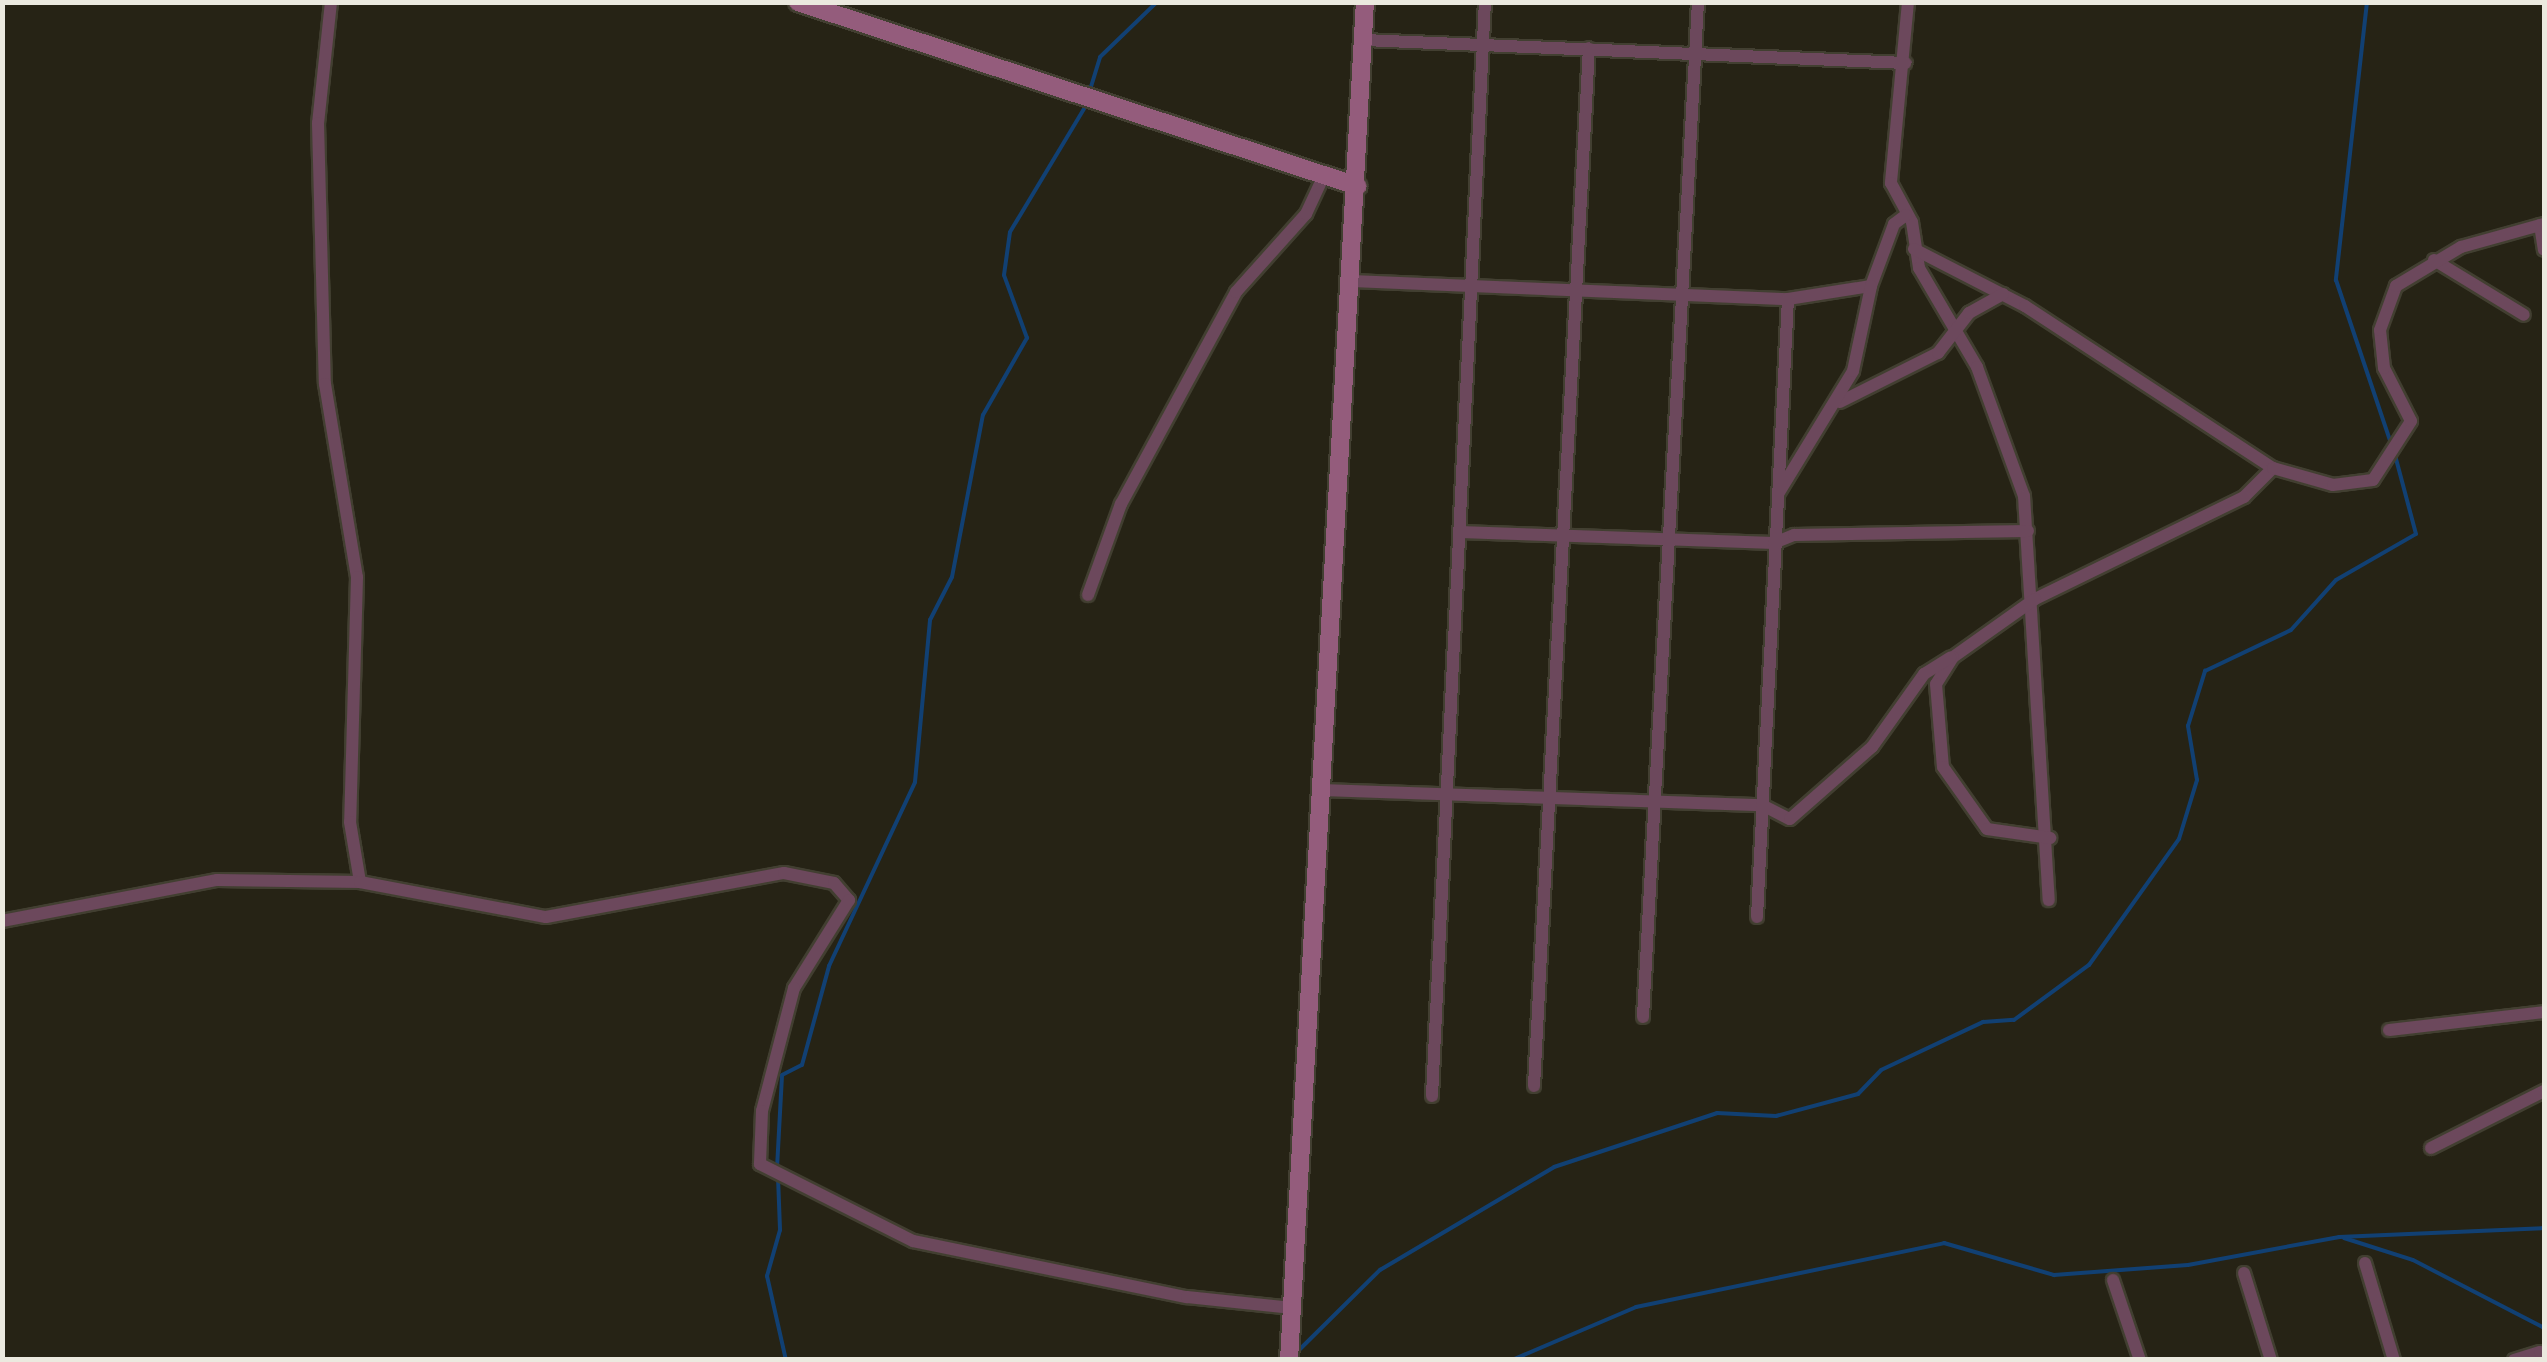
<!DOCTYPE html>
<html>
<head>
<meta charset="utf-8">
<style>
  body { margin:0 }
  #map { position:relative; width:2547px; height:1362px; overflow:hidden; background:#262315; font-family:Manrope,sans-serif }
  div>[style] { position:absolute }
  .stream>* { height:4px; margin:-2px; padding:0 2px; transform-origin:2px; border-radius:2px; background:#114073 }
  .roads { filter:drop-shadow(2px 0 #423f31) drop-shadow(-2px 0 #423f31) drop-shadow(0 2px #423f31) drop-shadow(0 -2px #423f31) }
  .street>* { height:12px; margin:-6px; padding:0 6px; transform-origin:6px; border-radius:6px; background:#6c485c }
  .secondary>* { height:18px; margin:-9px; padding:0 9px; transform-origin:9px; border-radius:9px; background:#945c7c }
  span { translate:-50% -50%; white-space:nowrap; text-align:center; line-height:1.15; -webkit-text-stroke:10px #1d1a0c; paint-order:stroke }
  .frame { position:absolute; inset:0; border:5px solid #ebe9df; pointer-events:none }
</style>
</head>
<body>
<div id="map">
  <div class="stream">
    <div style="left:2367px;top:2px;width:280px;rotate:96.4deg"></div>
    <div style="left:2336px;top:280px;width:175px;rotate:71.4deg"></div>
    <div style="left:1090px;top:90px;width:34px;rotate:-73deg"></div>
    <div style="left:1100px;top:57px;width:79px;rotate:-44deg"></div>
    <div style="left:777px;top:1168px;width:93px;rotate:-86.9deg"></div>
    <div style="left:782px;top:1075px;width:22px;rotate:-27deg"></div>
    <div style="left:802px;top:1065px;width:103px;rotate:-74.7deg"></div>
    <div style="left:829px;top:966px;width:203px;rotate:-64.9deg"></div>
    <div style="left:915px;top:782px;width:163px;rotate:-84.7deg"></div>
    <div style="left:930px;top:620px;width:48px;rotate:-62.9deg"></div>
    <div style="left:952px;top:577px;width:165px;rotate:-79.2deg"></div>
    <div style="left:983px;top:415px;width:89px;rotate:-60.3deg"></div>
    <div style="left:1027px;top:338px;width:67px;rotate:-110.1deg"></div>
    <div style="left:1004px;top:275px;width:43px;rotate:-82.1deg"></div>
    <div style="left:1010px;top:232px;width:149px;rotate:-59deg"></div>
    <div style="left:778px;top:1177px;width:53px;rotate:87.8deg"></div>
    <div style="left:780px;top:1230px;width:48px;rotate:105.8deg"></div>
    <div style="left:767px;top:1276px;width:86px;rotate:77.3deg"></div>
    <div style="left:2344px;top:1238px;width:72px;rotate:17.7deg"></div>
    <div style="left:2413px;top:1260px;width:148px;rotate:27.4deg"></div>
    <div style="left:1295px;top:1354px;width:120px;rotate:-44.7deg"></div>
    <div style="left:1380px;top:1270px;width:202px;rotate:-30.6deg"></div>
    <div style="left:1554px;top:1167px;width:172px;rotate:-18.3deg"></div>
    <div style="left:1717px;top:1113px;width:59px;rotate:2.9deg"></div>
    <div style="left:1776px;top:1116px;width:85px;rotate:-15deg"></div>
    <div style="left:1858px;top:1094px;width:33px;rotate:-46deg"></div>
    <div style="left:1881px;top:1070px;width:113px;rotate:-25.2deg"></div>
    <div style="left:1983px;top:1022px;width:31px;rotate:-4deg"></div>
    <div style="left:2014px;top:1020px;width:93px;rotate:-36.3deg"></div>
    <div style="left:2089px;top:965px;width:155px;rotate:-54.5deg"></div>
    <div style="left:2179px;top:839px;width:62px;rotate:-73deg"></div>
    <div style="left:2197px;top:780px;width:55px;rotate:-99.5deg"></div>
    <div style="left:2188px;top:726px;width:58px;rotate:-72.8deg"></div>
    <div style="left:2205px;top:671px;width:95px;rotate:-25.5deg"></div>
    <div style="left:2291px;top:630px;width:67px;rotate:-48deg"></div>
    <div style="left:2336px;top:580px;width:92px;rotate:-29.9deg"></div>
    <div style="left:2416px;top:534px;width:82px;rotate:-104.9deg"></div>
    <div style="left:1512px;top:1360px;width:135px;rotate:-23.1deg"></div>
    <div style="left:1636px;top:1307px;width:315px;rotate:-11.7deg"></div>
    <div style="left:1944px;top:1243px;width:115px;rotate:16.2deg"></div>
    <div style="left:2054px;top:1275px;width:134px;rotate:-4.3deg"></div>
    <div style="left:2188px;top:1265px;width:154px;rotate:-10.5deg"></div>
    <div style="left:2339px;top:1237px;width:205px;rotate:-2.5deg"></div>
  </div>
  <div class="roads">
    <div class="street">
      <div style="left:331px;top:2px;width:122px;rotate:96.1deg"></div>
      <div style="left:318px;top:123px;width:261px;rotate:88.5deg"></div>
      <div style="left:325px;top:384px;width:196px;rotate:80.6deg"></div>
      <div style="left:357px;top:577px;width:245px;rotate:91.6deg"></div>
      <div style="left:350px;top:822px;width:61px;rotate:80.5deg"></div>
      <div style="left:1908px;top:2px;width:182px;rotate:95.4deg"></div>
      <div style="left:1891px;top:183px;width:44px;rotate:61.7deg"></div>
      <div style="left:1912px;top:222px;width:47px;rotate:81.3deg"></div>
      <div style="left:1919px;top:268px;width:115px;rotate:59.6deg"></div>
      <div style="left:1977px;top:367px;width:137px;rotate:70deg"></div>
      <div style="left:2024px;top:496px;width:405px;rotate:86.5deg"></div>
      <div style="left:1364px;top:40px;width:542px;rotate:2.43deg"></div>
      <div style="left:2540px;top:225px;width:25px;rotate:81deg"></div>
      <div style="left:1914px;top:249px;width:125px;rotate:27.2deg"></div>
      <div style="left:2025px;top:306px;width:296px;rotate:33.2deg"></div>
      <div style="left:2273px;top:468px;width:41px;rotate:135deg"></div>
      <div style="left:2244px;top:497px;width:233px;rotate:154deg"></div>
      <div style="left:2035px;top:599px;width:100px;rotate:144.7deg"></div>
      <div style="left:1953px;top:657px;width:32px;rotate:122deg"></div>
      <div style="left:1936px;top:684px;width:83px;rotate:85.2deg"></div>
      <div style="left:1943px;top:767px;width:76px;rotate:54.6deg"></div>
      <div style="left:1987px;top:829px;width:64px;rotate:8.1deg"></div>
      <div style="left:2434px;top:260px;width:105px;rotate:31.4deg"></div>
      <div style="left:1352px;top:281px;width:436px;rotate:2.4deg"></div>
      <div style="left:1788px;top:299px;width:84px;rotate:-8.9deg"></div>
      <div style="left:1871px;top:286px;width:66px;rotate:-69.6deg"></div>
      <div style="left:1894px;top:224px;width:15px;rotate:-37deg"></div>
      <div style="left:1840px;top:402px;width:110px;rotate:-26.6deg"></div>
      <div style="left:1938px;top:353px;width:51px;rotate:-52.2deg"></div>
      <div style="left:1969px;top:313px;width:39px;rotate:-29deg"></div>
      <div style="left:2273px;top:468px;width:62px;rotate:15.8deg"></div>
      <div style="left:2333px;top:485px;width:40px;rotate:-7.1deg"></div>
      <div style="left:2373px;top:480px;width:70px;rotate:-57.2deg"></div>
      <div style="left:2411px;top:421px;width:59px;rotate:-117deg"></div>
      <div style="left:2384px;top:368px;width:38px;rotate:-96deg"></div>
      <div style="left:2380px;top:330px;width:47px;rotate:-70deg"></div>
      <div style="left:2396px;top:286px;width:76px;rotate:-31deg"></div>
      <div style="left:2461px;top:247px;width:86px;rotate:-15.5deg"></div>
      <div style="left:1778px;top:494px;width:144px;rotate:-58.6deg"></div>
      <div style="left:1853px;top:371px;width:87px;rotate:-78deg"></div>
      <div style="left:1460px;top:532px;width:314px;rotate:2deg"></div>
      <div style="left:1774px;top:543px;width:22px;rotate:-22deg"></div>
      <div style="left:1794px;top:535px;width:234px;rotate:-1deg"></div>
      <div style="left:1088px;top:595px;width:97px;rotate:-70.1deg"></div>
      <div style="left:1121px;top:504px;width:241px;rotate:-61.5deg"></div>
      <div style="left:1236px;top:292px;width:105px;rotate:-48.1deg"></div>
      <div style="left:1306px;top:214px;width:38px;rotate:-65deg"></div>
      <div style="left:1322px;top:790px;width:440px;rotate:2deg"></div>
      <div style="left:1762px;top:805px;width:31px;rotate:27deg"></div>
      <div style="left:1790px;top:819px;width:109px;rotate:-41.3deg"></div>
      <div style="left:1872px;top:747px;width:90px;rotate:-54.5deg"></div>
      <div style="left:1924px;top:674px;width:31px;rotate:-32deg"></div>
      <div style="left:1757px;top:917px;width:619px;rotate:-87.13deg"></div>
      <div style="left:2px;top:921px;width:219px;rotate:-10.8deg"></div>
      <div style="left:217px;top:880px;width:143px;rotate:0.8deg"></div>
      <div style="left:360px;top:882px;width:189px;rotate:10.7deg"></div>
      <div style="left:546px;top:917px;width:242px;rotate:-10.5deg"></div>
      <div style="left:784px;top:873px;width:51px;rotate:11.3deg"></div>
      <div style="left:834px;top:883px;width:23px;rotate:49deg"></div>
      <div style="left:849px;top:900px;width:104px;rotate:122deg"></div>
      <div style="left:794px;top:988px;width:127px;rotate:104.6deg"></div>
      <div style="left:762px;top:1111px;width:53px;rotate:92.2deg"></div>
      <div style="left:760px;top:1164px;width:171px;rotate:26.7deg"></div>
      <div style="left:913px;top:1241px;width:280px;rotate:11.6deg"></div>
      <div style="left:1187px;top:1297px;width:106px;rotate:6deg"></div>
      <div style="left:1643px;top:1017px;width:1016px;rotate:-86.9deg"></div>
      <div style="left:2389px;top:1030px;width:156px;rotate:-6.6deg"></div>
      <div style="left:1534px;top:1086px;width:1039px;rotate:-86.97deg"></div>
      <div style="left:1432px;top:1096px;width:1095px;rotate:-87.23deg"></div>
      <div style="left:2431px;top:1148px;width:127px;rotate:-26.8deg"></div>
      <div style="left:2365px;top:1263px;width:101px;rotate:73.4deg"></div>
      <div style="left:2244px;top:1273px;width:91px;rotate:72.8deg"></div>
      <div style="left:2113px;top:1280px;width:84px;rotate:71.4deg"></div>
      <div style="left:2514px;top:1360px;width:27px;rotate:-17deg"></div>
      <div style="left:2540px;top:1352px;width:9px;rotate:69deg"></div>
    </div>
    <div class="secondary">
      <div style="left:798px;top:2px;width:589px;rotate:18.22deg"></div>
      <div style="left:1289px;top:1360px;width:1360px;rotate:-86.8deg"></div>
    </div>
  </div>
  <div class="frame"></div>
</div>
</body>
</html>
